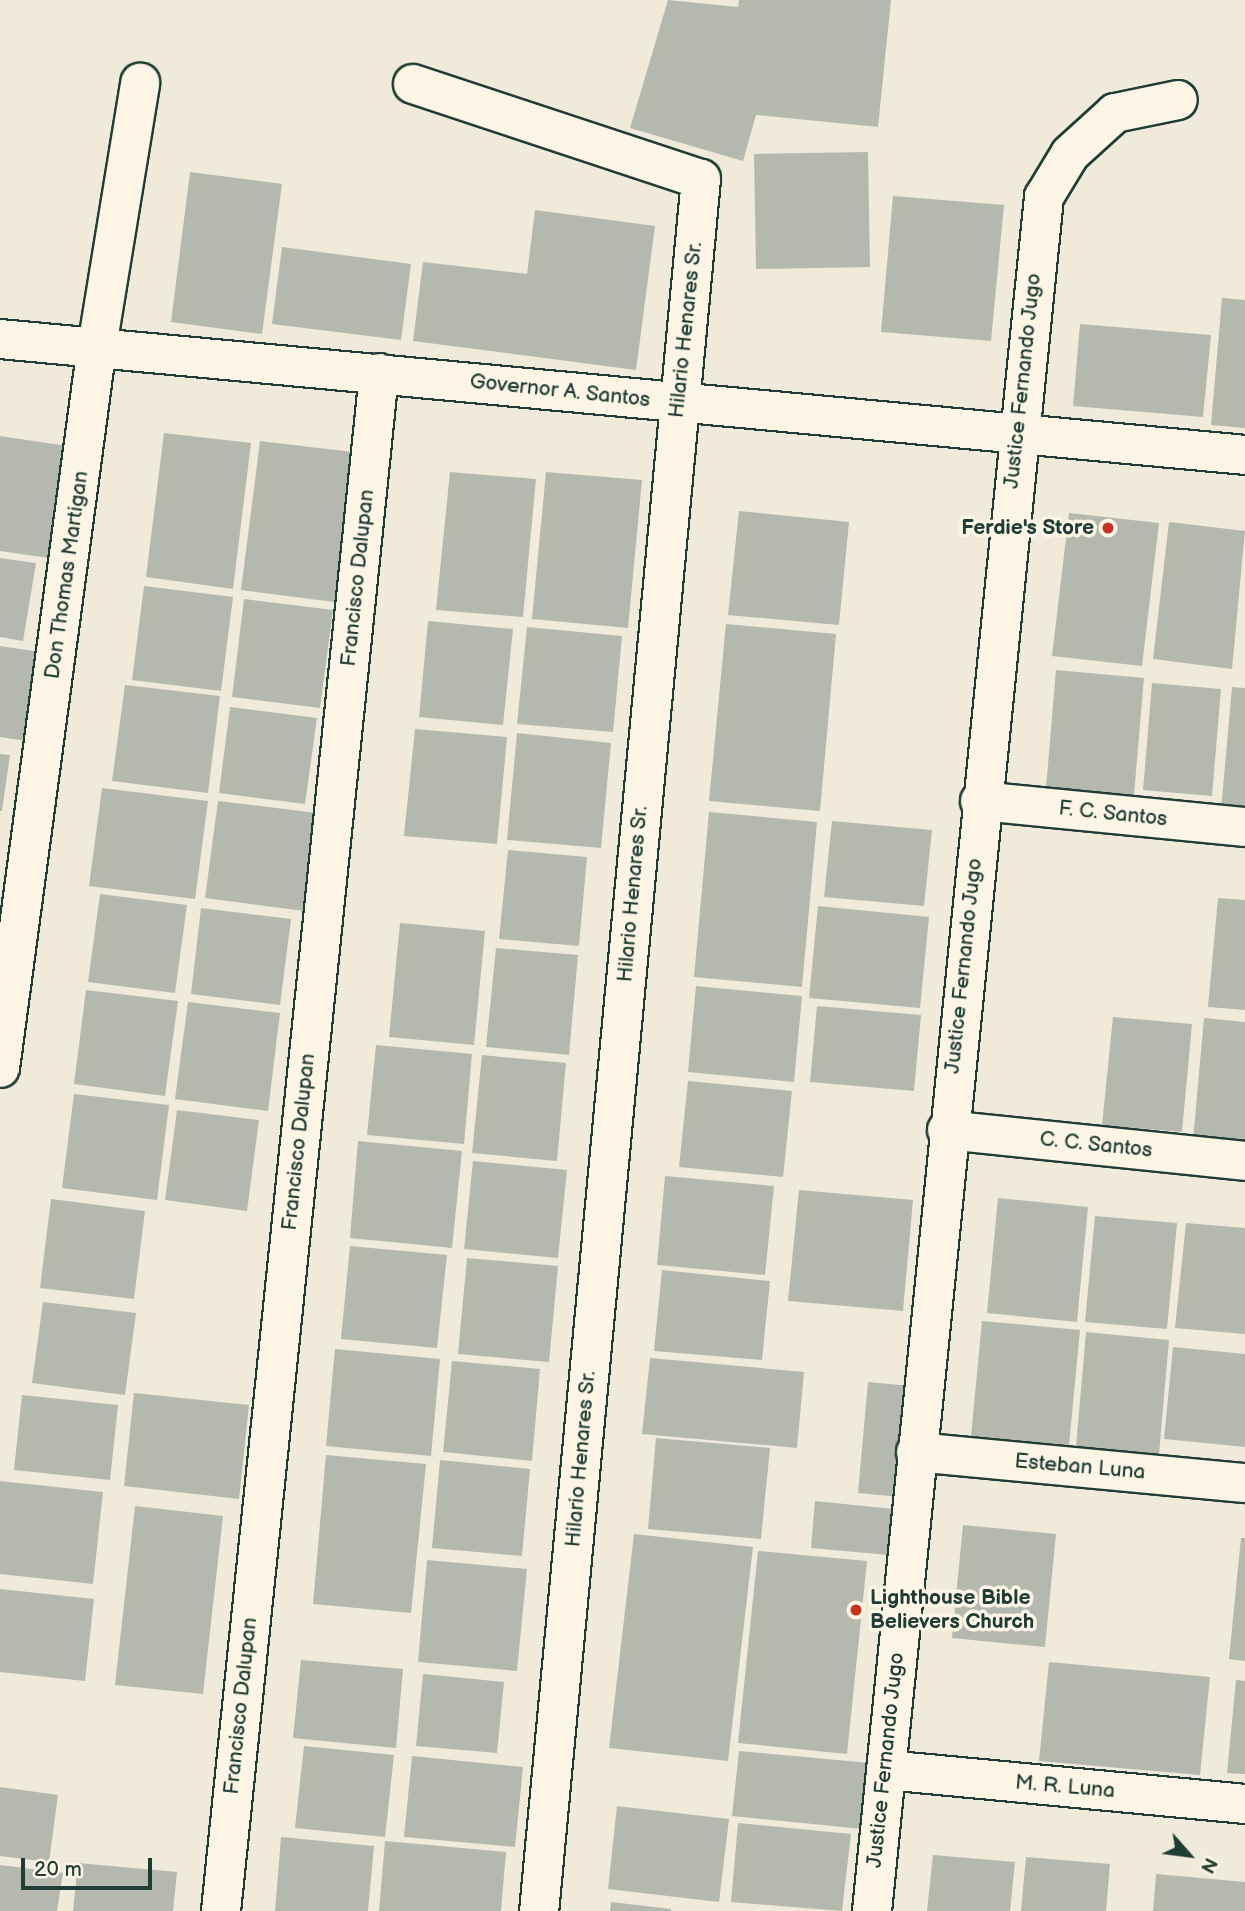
<!DOCTYPE html>
<html>
<head>
<meta charset="utf-8">
<style>
  body { margin:0 }
  #map { position:relative; width:1245px; height:1911px; overflow:hidden; background:#efeada; font-family:"Balsamiq Sans",sans-serif }
  div>[style] { position:absolute }
  .building>* { inset:0; background:#b5b9ad }
  .roads { filter:drop-shadow(2px 0 #1f3d34) drop-shadow(-2px 0 #1f3d34) drop-shadow(0 2px #1f3d34) drop-shadow(0 -2px #1f3d34) }
  .minor>* { height:38px; margin:-19px; padding:0 19px; transform-origin:19px; border-radius:19px; background:#fcf5e5 }
  .dots>* { width:19px; height:19px; translate:-50% -50%; box-sizing:border-box; border:4px solid #fcf5e5; border-radius:50% }
  span { translate:-50% -50%; white-space:nowrap; text-align:center; line-height:1.15; -webkit-text-stroke:7px #fcf5e5; paint-order:stroke }
  .street-label { font-size:21px; color:#1f3d34 }
  .poi-label { font-size:21px; color:#1f3d34; font-weight:700 }
  .right { translate:-100% -50%; text-align:right }
  .left { translate:0 -50%; text-align:left }
  .north { position:absolute; left:1154px; top:1820px; width:70px; height:70px; -webkit-text-stroke:5px #fcf5e5; paint-order:stroke; rotate:118deg; font-size:19px; font-weight:700; line-height:28px; text-align:center; color:#1f3d34 }
  .north::after { content:''; display:block; margin:auto; width:24px; height:32px; background:#1f3d34; clip-path:polygon(50% 0,100% 100%,50% 72%,0 100%) }
  .scale { position:absolute; left:21px; top:1858px; width:131px; height:32px; box-sizing:border-box; border:4px solid #1f3d34; border-top:0; padding-left:9px; font-size:21px; line-height:24px; white-space:nowrap; color:#1f3d34; -webkit-text-stroke:5px #fcf5e5; paint-order:stroke }
</style>
</head>
<body>
<div id="map">
  <div class="building">
    <div style="clip-path:polygon(668px 0,738px 7px,739px 0,891px 0,878px 127px,756px 115px,743px 161px,630px 128px)"></div>
    <div style="clip-path:polygon(868px 152px,870px 267px,756px 269px,754px 154px)"></div>
    <div style="clip-path:polygon(190px 172px,282px 184px,262px 334px,171px 322px)"></div>
    <div style="clip-path:polygon(893px 196px,1004px 205px,991px 341px,881px 332px)"></div>
    <div style="clip-path:polygon(535px 210px,655px 226px,636px 370px,413px 341px,423px 262px,527px 274px)"></div>
    <div style="clip-path:polygon(282px 247px,411px 264px,401px 340px,272px 324px)"></div>
    <div style="clip-path:polygon(1222px 298px,1245px 300px,1245px 428px,1211px 425px)"></div>
    <div style="clip-path:polygon(1080px 324px,1211px 335px,1203px 417px,1073px 406px)"></div>
    <div style="clip-path:polygon(164px 433px,251px 443px,233px 589px,146px 577px)"></div>
    <div style="clip-path:polygon(0 436px,74px 447px,56px 559px,0 551px)"></div>
    <div style="clip-path:polygon(260px 441px,361px 453px,342px 603px,241px 590px)"></div>
    <div style="clip-path:polygon(450px 472px,536px 479px,523px 617px,436px 610px)"></div>
    <div style="clip-path:polygon(546px 472px,642px 480px,628px 628px,532px 619px)"></div>
    <div style="clip-path:polygon(739px 511px,849px 522px,839px 625px,728px 615px)"></div>
    <div style="clip-path:polygon(1069px 513px,1159px 523px,1142px 666px,1052px 656px)"></div>
    <div style="clip-path:polygon(1169px 522px,1245px 531px,1232px 669px,1153px 659px)"></div>
    <div style="clip-path:polygon(0 558px,36px 563px,23px 641px,0 637px)"></div>
    <div style="clip-path:polygon(144px 586px,233px 597px,221px 691px,132px 680px)"></div>
    <div style="clip-path:polygon(244px 599px,333px 610px,320px 708px,232px 697px)"></div>
    <div style="clip-path:polygon(428px 621px,513px 629px,503px 725px,419px 717px)"></div>
    <div style="clip-path:polygon(726px 624px,836px 634px,820px 811px,709px 801px)"></div>
    <div style="clip-path:polygon(527px 627px,622px 636px,613px 732px,517px 724px)"></div>
    <div style="clip-path:polygon(0 646px,47px 653px,33px 742px,0 737px)"></div>
    <div style="clip-path:polygon(1056px 670px,1144px 678px,1134px 795px,1046px 788px)"></div>
    <div style="clip-path:polygon(1152px 683px,1221px 689px,1212px 796px,1143px 790px)"></div>
    <div style="clip-path:polygon(125px 685px,220px 696px,208px 793px,112px 781px)"></div>
    <div style="clip-path:polygon(1232px 687px,1245px 688px,1245px 812px,1221px 810px)"></div>
    <div style="clip-path:polygon(230px 707px,317px 718px,305px 804px,219px 793px)"></div>
    <div style="clip-path:polygon(415px 729px,507px 737px,497px 844px,404px 836px)"></div>
    <div style="clip-path:polygon(517px 733px,611px 743px,601px 848px,507px 840px)"></div>
    <div style="clip-path:polygon(0 754px,10px 755px,2px 811px,0 811px)"></div>
    <div style="clip-path:polygon(102px 788px,208px 801px,195px 899px,89px 886px)"></div>
    <div style="clip-path:polygon(218px 801px,317px 813px,304px 911px,205px 898px)"></div>
    <div style="clip-path:polygon(709px 812px,817px 822px,802px 987px,694px 977px)"></div>
    <div style="clip-path:polygon(832px 821px,932px 830px,924px 906px,824px 897px)"></div>
    <div style="clip-path:polygon(508px 850px,587px 857px,579px 946px,499px 939px)"></div>
    <div style="clip-path:polygon(100px 894px,187px 905px,175px 993px,88px 982px)"></div>
    <div style="clip-path:polygon(1218px 898px,1245px 900px,1245px 1010px,1208px 1007px)"></div>
    <div style="clip-path:polygon(818px 906px,929px 917px,920px 1008px,809px 998px)"></div>
    <div style="clip-path:polygon(201px 908px,291px 919px,280px 1005px,191px 994px)"></div>
    <div style="clip-path:polygon(400px 923px,485px 931px,474px 1045px,389px 1037px)"></div>
    <div style="clip-path:polygon(496px 948px,578px 955px,569px 1055px,486px 1047px)"></div>
    <div style="clip-path:polygon(696px 986px,802px 996px,794px 1082px,688px 1072px)"></div>
    <div style="clip-path:polygon(86px 990px,178px 1001px,165px 1096px,74px 1084px)"></div>
    <div style="clip-path:polygon(188px 1002px,280px 1013px,268px 1111px,175px 1099px)"></div>
    <div style="clip-path:polygon(817px 1006px,921px 1015px,914px 1091px,810px 1082px)"></div>
    <div style="clip-path:polygon(1113px 1017px,1192px 1024px,1182px 1132px,1102px 1125px)"></div>
    <div style="clip-path:polygon(1204px 1018px,1245px 1022px,1245px 1145px,1193px 1140px)"></div>
    <div style="clip-path:polygon(376px 1045px,472px 1054px,464px 1144px,367px 1135px)"></div>
    <div style="clip-path:polygon(482px 1055px,566px 1063px,557px 1161px,472px 1153px)"></div>
    <div style="clip-path:polygon(688px 1081px,792px 1091px,783px 1177px,679px 1167px)"></div>
    <div style="clip-path:polygon(74px 1094px,169px 1105px,157px 1200px,62px 1188px)"></div>
    <div style="clip-path:polygon(177px 1110px,259px 1120px,247px 1211px,165px 1200px)"></div>
    <div style="clip-path:polygon(358px 1141px,462px 1151px,452px 1248px,350px 1238px)"></div>
    <div style="clip-path:polygon(473px 1161px,567px 1170px,558px 1258px,464px 1249px)"></div>
    <div style="clip-path:polygon(665px 1176px,774px 1186px,765px 1275px,657px 1265px)"></div>
    <div style="clip-path:polygon(799px 1190px,913px 1200px,903px 1311px,788px 1301px)"></div>
    <div style="clip-path:polygon(998px 1198px,1088px 1207px,1077px 1322px,987px 1313px)"></div>
    <div style="clip-path:polygon(51px 1199px,145px 1211px,134px 1299px,40px 1288px)"></div>
    <div style="clip-path:polygon(1095px 1216px,1177px 1223px,1167px 1329px,1085px 1322px)"></div>
    <div style="clip-path:polygon(1186px 1223px,1245px 1228px,1245px 1334px,1175px 1328px)"></div>
    <div style="clip-path:polygon(350px 1246px,447px 1255px,437px 1348px,341px 1339px)"></div>
    <div style="clip-path:polygon(467px 1258px,558px 1266px,549px 1362px,458px 1354px)"></div>
    <div style="clip-path:polygon(662px 1270px,770px 1281px,762px 1360px,654px 1351px)"></div>
    <div style="clip-path:polygon(43px 1302px,136px 1313px,125px 1395px,32px 1383px)"></div>
    <div style="clip-path:polygon(982px 1321px,1080px 1330px,1069px 1445px,971px 1436px)"></div>
    <div style="clip-path:polygon(1086px 1332px,1169px 1340px,1159px 1454px,1076px 1447px)"></div>
    <div style="clip-path:polygon(1173px 1347px,1245px 1354px,1245px 1447px,1164px 1439px)"></div>
    <div style="clip-path:polygon(335px 1349px,440px 1359px,431px 1456px,326px 1446px)"></div>
    <div style="clip-path:polygon(650px 1358px,804px 1372px,797px 1448px,642px 1434px)"></div>
    <div style="clip-path:polygon(452px 1361px,540px 1369px,532px 1461px,443px 1452px)"></div>
    <div style="clip-path:polygon(868px 1382px,911px 1386px,900px 1497px,858px 1493px)"></div>
    <div style="clip-path:polygon(134px 1393px,249px 1405px,239px 1499px,124px 1486px)"></div>
    <div style="clip-path:polygon(22px 1395px,118px 1405px,110px 1480px,14px 1470px)"></div>
    <div style="clip-path:polygon(656px 1438px,770px 1448px,761px 1539px,648px 1529px)"></div>
    <div style="clip-path:polygon(326px 1455px,426px 1464px,411px 1613px,313px 1604px)"></div>
    <div style="clip-path:polygon(440px 1460px,530px 1469px,522px 1556px,432px 1548px)"></div>
    <div style="clip-path:polygon(0 1481px,103px 1492px,93px 1584px,0 1574px)"></div>
    <div style="clip-path:polygon(815px 1501px,893px 1509px,889px 1555px,811px 1548px)"></div>
    <div style="clip-path:polygon(135px 1506px,223px 1516px,203px 1694px,115px 1685px)"></div>
    <div style="clip-path:polygon(963px 1525px,1056px 1534px,1045px 1647px,952px 1638px)"></div>
    <div style="clip-path:polygon(634px 1534px,753px 1547px,728px 1761px,609px 1748px)"></div>
    <div style="clip-path:polygon(1241px 1538px,1245px 1538px,1245px 1661px,1229px 1659px)"></div>
    <div style="clip-path:polygon(758px 1551px,867px 1561px,847px 1754px,738px 1743px)"></div>
    <div style="clip-path:polygon(427px 1560px,527px 1569px,517px 1671px,418px 1662px)"></div>
    <div style="clip-path:polygon(0 1589px,94px 1599px,85px 1681px,0 1672px)"></div>
    <div style="clip-path:polygon(301px 1660px,403px 1669px,396px 1748px,293px 1738px)"></div>
    <div style="clip-path:polygon(1049px 1662px,1210px 1677px,1200px 1775px,1039px 1761px)"></div>
    <div style="clip-path:polygon(423px 1674px,504px 1682px,497px 1753px,416px 1746px)"></div>
    <div style="clip-path:polygon(1236px 1680px,1245px 1681px,1245px 1774px,1227px 1773px)"></div>
    <div style="clip-path:polygon(304px 1746px,394px 1755px,385px 1837px,295px 1828px)"></div>
    <div style="clip-path:polygon(739px 1751px,869px 1763px,863px 1829px,732px 1816px)"></div>
    <div style="clip-path:polygon(412px 1756px,523px 1767px,515px 1847px,404px 1837px)"></div>
    <div style="clip-path:polygon(0 1787px,58px 1795px,49px 1862px,0 1856px)"></div>
    <div style="clip-path:polygon(617px 1806px,729px 1819px,719px 1902px,608px 1889px)"></div>
    <div style="clip-path:polygon(738px 1823px,851px 1834px,842px 1911px,731px 1902px)"></div>
    <div style="clip-path:polygon(281px 1837px,374px 1846px,368px 1911px,275px 1911px)"></div>
    <div style="clip-path:polygon(385px 1841px,506px 1852px,501px 1911px,379px 1911px)"></div>
    <div style="clip-path:polygon(933px 1855px,1015px 1862px,1010px 1911px,927px 1911px)"></div>
    <div style="clip-path:polygon(1026px 1857px,1110px 1864px,1106px 1911px,1021px 1911px)"></div>
    <div style="clip-path:polygon(78px 1863px,177px 1872px,173px 1911px,73px 1911px)"></div>
    <div style="clip-path:polygon(0 1865px,63px 1873px,57px 1911px,0 1911px)"></div>
    <div style="clip-path:polygon(1156px 1874px,1245px 1882px,1245px 1911px,1153px 1911px)"></div>
    <div style="clip-path:polygon(611px 1902px,671px 1909px,671px 1911px,610px 1911px)"></div>
  </div>
  <div class="roads">
    <div class="minor">
      <div style="left:413px;top:84px;width:303px;rotate:18.3deg"></div>
      <div style="left:701px;top:179px;width:1740px;rotate:95.34deg"></div>
      <div style="left:0;top:339px;width:1250px;rotate:5.32deg"></div>
      <div style="left:980px;top:801px;width:266px;rotate:5.6deg"></div>
      <div style="left:0;top:1068px;width:721px;rotate:-82.35deg"></div>
      <div style="left:96px;top:353px;width:274px;rotate:-80.7deg"></div>
      <div style="left:947px;top:1130px;width:300px;rotate:5.9deg"></div>
      <div style="left:916px;top:1452px;width:330px;rotate:5.4deg"></div>
      <div style="left:886px;top:1770px;width:361px;rotate:5.4deg"></div>
      <div style="left:221px;top:1911px;width:1546px;rotate:-84.13deg"></div>
      <div style="left:872px;top:1911px;width:1723px;rotate:-84.27deg"></div>
      <div style="left:1044px;top:197px;width:50px;rotate:-58.8deg"></div>
      <div style="left:1070px;top:154px;width:61px;rotate:-42.3deg"></div>
      <div style="left:1115px;top:113px;width:64px;rotate:-11.7deg"></div>
    </div>
  </div>
  <div class="dots">
    <div style="left:1108px;top:528px;background:#c8321e"></div>
    <div style="left:856px;top:1610px;background:#c8321e"></div>
  </div>
  <div class="street-label">
    <span style="left:686px;top:330px;rotate:-84deg">Hilario Henares Sr.</span>
    <span style="left:1023px;top:381px;rotate:-84deg">Justice Fernando Jugo</span>
    <span style="left:560px;top:391px;rotate:6deg">Governor A. Santos</span>
    <span style="left:67px;top:575px;rotate:-82deg">Don Thomas Martigan</span>
    <span style="left:358px;top:578px;rotate:-84deg">Francisco Dalupan</span>
    <span style="left:1113px;top:814px;rotate:6deg">F. C. Santos</span>
    <span style="left:633px;top:894px;rotate:-85deg">Hilario Henares Sr.</span>
    <span style="left:964px;top:966px;rotate:-84deg">Justice Fernando Jugo</span>
    <span style="left:299px;top:1142px;rotate:-84deg">Francisco Dalupan</span>
    <span style="left:1096px;top:1145px;rotate:6deg">C. C. Santos</span>
    <span style="left:581px;top:1459px;rotate:-85deg">Hilario Henares Sr.</span>
    <span style="left:1080px;top:1467px;rotate:5deg">Esteban Luna</span>
    <span style="left:241px;top:1706px;rotate:-84deg">Francisco Dalupan</span>
    <span style="left:886px;top:1760px;rotate:-84deg">Justice Fernando Jugo</span>
    <span style="left:1065px;top:1787px;rotate:5deg">M. R. Luna</span>
  </div>
  <div class="poi-label">
    <span class="right" style="left:1094px;top:528px">Ferdie's Store</span>
    <span class="left" style="left:870px;top:1610px">Lighthouse Bible<br>Believers Church</span>
  </div>
  <div class="north">N</div>
  <div class="scale">20 m</div>
</div>
</body>
</html>
